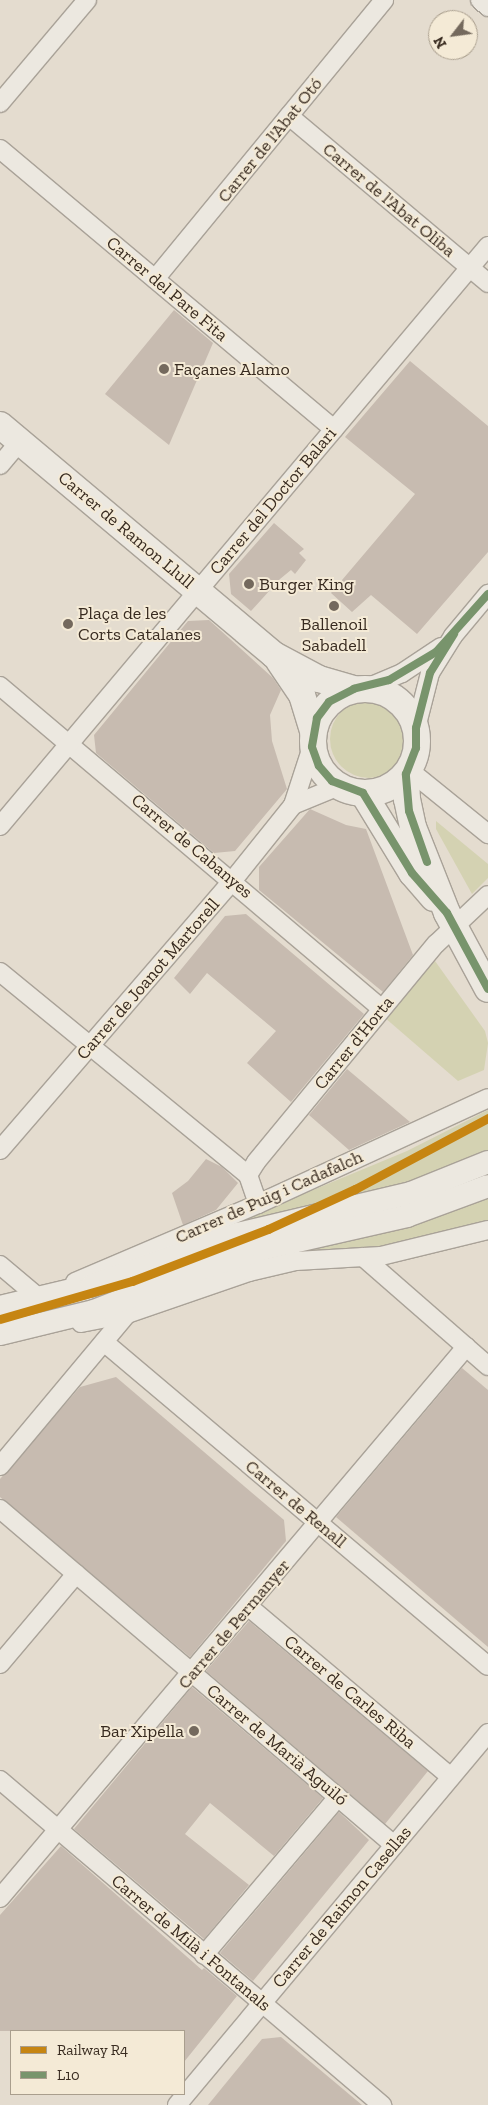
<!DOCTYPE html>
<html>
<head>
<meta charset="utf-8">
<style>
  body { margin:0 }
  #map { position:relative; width:488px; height:2105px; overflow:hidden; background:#e4dccf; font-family:"Zilla Slab",serif }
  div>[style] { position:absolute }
  .green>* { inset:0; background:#d4d2b2 }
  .round { border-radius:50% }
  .building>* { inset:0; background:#c7bbb0 }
  .roads { filter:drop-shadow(1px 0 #a9a298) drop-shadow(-1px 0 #a9a298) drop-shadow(0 1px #a9a298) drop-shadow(0 -1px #a9a298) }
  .minor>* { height:18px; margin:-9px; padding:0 9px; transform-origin:9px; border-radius:9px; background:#ece8e0 }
  .tertiary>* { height:22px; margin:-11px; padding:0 11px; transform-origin:11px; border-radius:11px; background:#ece8e0 }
  .secondary>* { height:26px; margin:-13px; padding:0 13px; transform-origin:13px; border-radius:13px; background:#ece8e0 }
  .secondary>.ring { margin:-13px; padding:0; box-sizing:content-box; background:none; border:26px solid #ece8e0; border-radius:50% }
  .bus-1>* { height:8px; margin:-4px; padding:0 4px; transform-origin:4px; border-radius:4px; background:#78946c }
  .rail-1>* { height:9px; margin:-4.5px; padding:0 4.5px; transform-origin:4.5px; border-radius:4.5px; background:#c68512 }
  .dots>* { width:14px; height:14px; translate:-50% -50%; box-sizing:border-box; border:2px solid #f4ead6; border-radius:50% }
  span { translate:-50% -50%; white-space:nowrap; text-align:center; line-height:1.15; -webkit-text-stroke:4px #f4ead6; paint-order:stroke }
  .street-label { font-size:18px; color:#382b20 }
  .poi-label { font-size:18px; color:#382b20 }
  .left { translate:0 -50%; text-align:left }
  .right { translate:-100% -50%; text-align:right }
  .legend { position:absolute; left:10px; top:2030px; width:175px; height:65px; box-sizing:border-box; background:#f4ead6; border:1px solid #a99e8d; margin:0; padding:6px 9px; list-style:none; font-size:15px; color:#382b20 }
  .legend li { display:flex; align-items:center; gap:10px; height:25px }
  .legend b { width:25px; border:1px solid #a99e8d }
  .north { position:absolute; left:428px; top:10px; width:50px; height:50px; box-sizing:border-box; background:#f4ead6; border:1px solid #a99e8d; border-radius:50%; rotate:240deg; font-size:14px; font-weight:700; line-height:20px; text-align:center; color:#382b20 }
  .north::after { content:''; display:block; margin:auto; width:18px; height:22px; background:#74695d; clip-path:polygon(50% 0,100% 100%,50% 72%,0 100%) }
</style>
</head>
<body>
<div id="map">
  <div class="green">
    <div class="round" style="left:330px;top:700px;width:78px;height:78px"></div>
    <div style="clip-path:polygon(436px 821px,488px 864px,488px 878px,472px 894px,436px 829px)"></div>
    <div style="clip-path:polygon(435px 961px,485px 1031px,488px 1043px,484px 1070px,458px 1081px,384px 1017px)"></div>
    <div style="clip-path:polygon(488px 1110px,488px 1151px,450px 1170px,410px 1184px,202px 1236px,407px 1151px)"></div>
    <div style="clip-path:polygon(488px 1195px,488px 1221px,473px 1227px,390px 1246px,275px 1259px)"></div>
  </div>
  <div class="building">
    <div style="clip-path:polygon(174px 310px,213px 343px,169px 445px,105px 394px)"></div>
    <div style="clip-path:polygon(410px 361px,488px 426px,488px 552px,417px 634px,371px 595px,352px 612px,331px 593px,415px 494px,345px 437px)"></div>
    <div style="clip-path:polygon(274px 523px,304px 549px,299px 553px,306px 560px,295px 574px,291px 570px,280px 579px,251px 611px,231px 594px,229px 574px)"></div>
    <div style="clip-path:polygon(209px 620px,273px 678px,281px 690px,270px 715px,272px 741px,287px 789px,235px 851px,214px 853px,96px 753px,94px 735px,188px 621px)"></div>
    <div style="clip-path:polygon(310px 809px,346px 825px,366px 829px,413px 955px,383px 992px,259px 890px,259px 867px)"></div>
    <div style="clip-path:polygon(246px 914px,364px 1014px,291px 1102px,247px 1063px,276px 1031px,207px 973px,190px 994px,174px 978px,225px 916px)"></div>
    <div style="clip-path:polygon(347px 1069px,410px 1122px,349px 1150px,309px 1115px)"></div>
    <div style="clip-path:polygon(206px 1159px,222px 1167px,238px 1183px,216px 1210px,183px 1225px,172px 1193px,188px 1181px)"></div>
    <div style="clip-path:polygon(462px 1368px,488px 1390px,488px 1647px,336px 1517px)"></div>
    <div style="clip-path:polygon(116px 1377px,284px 1520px,286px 1541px,190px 1657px,0 1497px,0 1479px,80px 1387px)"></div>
    <div style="clip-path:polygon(249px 1621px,428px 1771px,385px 1824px,206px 1671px)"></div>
    <div style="clip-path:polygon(192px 1687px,323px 1798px,274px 1856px,210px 1803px,185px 1834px,249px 1885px,204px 1939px,74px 1829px)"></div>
    <div style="clip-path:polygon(339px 1812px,369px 1840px,253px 1981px,220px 1953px)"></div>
    <div style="clip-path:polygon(61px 1846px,202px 1970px,204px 1968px,237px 1996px,184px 2062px,184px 2031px,0 2031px,0 1915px)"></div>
    <div style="clip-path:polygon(281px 2037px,362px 2105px,208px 2105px,262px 2039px)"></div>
  </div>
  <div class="roads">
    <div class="minor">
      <div style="left:480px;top:0;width:11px;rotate:41deg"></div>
      <div style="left:0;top:103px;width:135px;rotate:-49.8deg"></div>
      <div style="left:289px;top:116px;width:260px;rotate:40deg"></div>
      <div style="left:0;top:149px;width:436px;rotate:40deg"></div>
      <div style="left:155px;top:279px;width:361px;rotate:-50.6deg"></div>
      <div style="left:0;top:465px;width:31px;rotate:-50deg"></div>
      <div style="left:0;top:686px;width:500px;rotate:40.22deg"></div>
      <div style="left:369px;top:687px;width:36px;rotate:-23deg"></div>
      <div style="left:402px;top:673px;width:47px;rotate:-33.7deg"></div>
      <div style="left:416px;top:728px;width:57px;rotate:-75.7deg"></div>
      <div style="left:430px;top:673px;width:44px;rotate:-58.1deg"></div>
      <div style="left:453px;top:636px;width:55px;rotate:-50.2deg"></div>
      <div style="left:409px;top:770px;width:102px;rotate:39deg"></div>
      <div style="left:293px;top:805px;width:50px;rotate:-22.4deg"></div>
      <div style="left:0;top:826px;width:758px;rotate:-49.92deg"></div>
      <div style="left:0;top:972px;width:320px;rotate:39.3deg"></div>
      <div style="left:0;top:1150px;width:357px;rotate:-49.2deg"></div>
      <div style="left:233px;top:880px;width:96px;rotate:-51.3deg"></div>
      <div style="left:293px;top:805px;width:61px;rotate:-71.9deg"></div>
      <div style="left:258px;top:1204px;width:31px;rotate:-109deg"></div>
      <div style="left:248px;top:1175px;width:15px;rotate:-58deg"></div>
      <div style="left:256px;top:1162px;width:283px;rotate:-50.5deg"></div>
      <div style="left:436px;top:944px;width:71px;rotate:-43.3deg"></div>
      <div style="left:363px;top:1257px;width:166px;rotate:41.1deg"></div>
      <div style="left:0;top:1265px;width:51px;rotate:40.2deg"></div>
      <div style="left:75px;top:1282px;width:199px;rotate:-23.1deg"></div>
      <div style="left:258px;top:1204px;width:253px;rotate:-24.7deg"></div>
      <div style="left:81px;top:1323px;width:47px;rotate:-11.1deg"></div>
      <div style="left:127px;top:1314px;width:129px;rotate:-19deg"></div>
      <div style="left:249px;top:1272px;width:48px;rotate:-13.2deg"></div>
      <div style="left:296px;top:1261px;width:85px;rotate:-3.4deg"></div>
      <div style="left:381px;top:1256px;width:110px;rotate:-13.7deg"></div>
      <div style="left:104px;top:1342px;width:502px;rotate:40.16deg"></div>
      <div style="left:0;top:1466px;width:198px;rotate:-50.1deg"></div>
      <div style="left:0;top:1509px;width:518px;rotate:40.46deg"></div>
      <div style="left:249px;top:1607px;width:264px;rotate:40.1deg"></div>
      <div style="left:0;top:1664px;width:118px;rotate:-49.8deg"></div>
      <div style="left:0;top:1780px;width:502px;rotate:40.39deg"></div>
      <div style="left:0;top:1898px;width:722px;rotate:-49.78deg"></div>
      <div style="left:204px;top:1955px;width:207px;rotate:-49.7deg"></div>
      <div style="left:177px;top:2105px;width:485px;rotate:-50.1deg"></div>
    </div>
    <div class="tertiary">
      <div style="left:0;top:1307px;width:95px;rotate:-13.4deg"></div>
      <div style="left:92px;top:1285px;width:155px;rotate:-19.3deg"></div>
      <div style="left:238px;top:1234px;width:178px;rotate:-13.3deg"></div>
      <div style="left:411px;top:1193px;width:83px;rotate:-21.9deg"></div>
      <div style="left:0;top:1334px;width:97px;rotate:-13.7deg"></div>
      <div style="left:94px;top:1311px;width:117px;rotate:-21.5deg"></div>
      <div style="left:203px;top:1268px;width:62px;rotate:-17.9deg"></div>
      <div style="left:262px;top:1249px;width:149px;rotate:-12.8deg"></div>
      <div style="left:407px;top:1216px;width:86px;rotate:-20.3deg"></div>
    </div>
    <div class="secondary">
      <div style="left:0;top:425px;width:358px;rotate:40deg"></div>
      <div style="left:274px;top:655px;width:51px;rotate:28.1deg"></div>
      <div style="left:319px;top:679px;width:36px;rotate:16deg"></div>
      <div style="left:279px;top:661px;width:41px;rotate:55.9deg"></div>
      <div style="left:302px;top:695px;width:39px;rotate:73deg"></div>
      <div class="ring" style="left:313px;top:689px;width:78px;height:78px"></div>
      <div style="left:406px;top:774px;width:25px;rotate:88deg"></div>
      <div style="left:407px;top:799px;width:29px;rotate:78deg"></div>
      <div style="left:413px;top:827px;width:92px;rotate:68.4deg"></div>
      <div style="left:447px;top:913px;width:86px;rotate:61.7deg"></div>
      <div style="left:363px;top:793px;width:94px;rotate:58.5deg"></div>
      <div style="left:412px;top:873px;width:33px;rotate:49deg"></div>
    </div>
  </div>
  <div class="bus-1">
    <div style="left:488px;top:594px;width:78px;rotate:131.9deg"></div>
    <div style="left:436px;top:652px;width:55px;rotate:149.2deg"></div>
    <div style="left:389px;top:680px;width:36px;rotate:166deg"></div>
    <div style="left:354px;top:689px;width:28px;rotate:153deg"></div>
    <div style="left:329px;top:702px;width:20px;rotate:127deg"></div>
    <div style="left:317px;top:718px;width:29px;rotate:100deg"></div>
    <div style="left:312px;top:747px;width:20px;rotate:70deg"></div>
    <div style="left:319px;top:766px;width:20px;rotate:49deg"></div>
    <div style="left:332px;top:781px;width:33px;rotate:21deg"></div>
    <div style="left:363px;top:793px;width:94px;rotate:58.5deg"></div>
    <div style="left:412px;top:873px;width:53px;rotate:48.8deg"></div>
    <div style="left:447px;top:913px;width:86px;rotate:61.7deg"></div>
    <div style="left:427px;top:862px;width:54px;rotate:-109.4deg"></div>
    <div style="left:409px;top:811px;width:37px;rotate:-95deg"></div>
    <div style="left:406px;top:774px;width:28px;rotate:-69deg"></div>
    <div style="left:416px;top:748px;width:20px;rotate:-90deg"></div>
    <div style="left:416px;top:728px;width:57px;rotate:-75.7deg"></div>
    <div style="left:430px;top:673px;width:46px;rotate:-58.4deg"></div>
  </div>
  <div class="rail-1">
    <div style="left:0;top:1319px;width:137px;rotate:-16.1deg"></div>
    <div style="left:132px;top:1281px;width:146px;rotate:-20.9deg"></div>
    <div style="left:268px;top:1229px;width:96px;rotate:-24.7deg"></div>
    <div style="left:355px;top:1189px;width:151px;rotate:-28.1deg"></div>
  </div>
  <div class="dots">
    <div style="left:164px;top:369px;background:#74695d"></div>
    <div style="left:249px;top:584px;background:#74695d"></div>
    <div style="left:334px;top:606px;background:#74695d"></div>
    <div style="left:68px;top:624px;background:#74695d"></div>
    <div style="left:194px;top:1731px;background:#74695d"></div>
  </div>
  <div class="street-label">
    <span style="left:270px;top:140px;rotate:-51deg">Carrer de l'Abat Otó</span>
    <span style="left:389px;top:200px;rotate:40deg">Carrer de l'Abat Oliba</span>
    <span style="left:167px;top:289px;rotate:40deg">Carrer del Pare Fita</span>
    <span style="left:273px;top:501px;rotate:-50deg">Carrer del Doctor Balari</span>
    <span style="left:126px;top:530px;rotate:40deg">Carrer de Ramon Llull</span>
    <span style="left:192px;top:846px;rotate:40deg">Carrer de Cabanyes</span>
    <span style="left:148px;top:979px;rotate:-49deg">Carrer de Joanot Martorell</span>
    <span style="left:354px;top:1043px;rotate:-51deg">Carrer d'Horta</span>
    <span style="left:269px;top:1197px;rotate:-24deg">Carrer de Puig i Cadafalch</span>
    <span style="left:296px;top:1504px;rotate:40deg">Carrer de Renall</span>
    <span style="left:234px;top:1624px;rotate:-50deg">Carrer de Permanyer</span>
    <span style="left:350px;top:1692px;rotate:40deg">Carrer de Carles Riba</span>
    <span style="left:277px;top:1745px;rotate:40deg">Carrer de Marià Aguiló</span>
    <span style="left:342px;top:1907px;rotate:-50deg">Carrer de Raimon Casellas</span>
    <span style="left:191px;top:1943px;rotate:40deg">Carrer de Milà i Fontanals</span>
  </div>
  <div class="poi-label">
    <span class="left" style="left:174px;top:369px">Façanes Alamo</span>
    <span class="left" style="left:259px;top:584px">Burger King</span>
    <span class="left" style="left:78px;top:624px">Plaça de les<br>Corts Catalanes</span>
    <span style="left:334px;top:635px">Ballenoil<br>Sabadell</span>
    <span class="right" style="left:184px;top:1731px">Bar Xipella</span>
  </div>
  <ul class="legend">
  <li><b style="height:6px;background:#c68512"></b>Railway R4</li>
  <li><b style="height:6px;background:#78946c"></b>L10</li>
  </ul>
  <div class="north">N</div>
</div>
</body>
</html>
